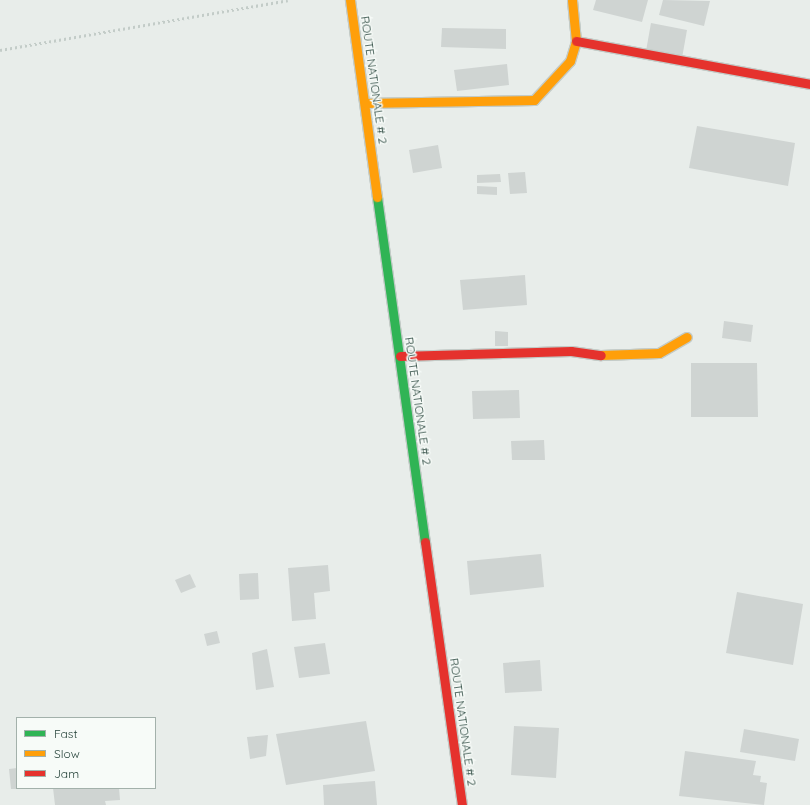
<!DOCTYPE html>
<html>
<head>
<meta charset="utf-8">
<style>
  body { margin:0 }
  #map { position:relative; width:810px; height:805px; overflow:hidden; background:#e8edea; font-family:Quicksand,sans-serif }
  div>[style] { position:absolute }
  .building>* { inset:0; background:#cfd4d2 }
  .path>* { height:2.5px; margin-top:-1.25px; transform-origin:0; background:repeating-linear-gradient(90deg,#c3ccc8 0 2px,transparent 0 5px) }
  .roads { filter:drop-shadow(1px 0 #c3cbc7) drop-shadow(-1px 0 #c3cbc7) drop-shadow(0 1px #c3cbc7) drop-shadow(0 -1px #c3cbc7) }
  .fast>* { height:9px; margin:-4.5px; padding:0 4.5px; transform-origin:4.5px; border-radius:4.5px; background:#30b455 }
  .slow>* { height:9px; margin:-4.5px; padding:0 4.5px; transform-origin:4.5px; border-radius:4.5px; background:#ff9f0a }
  .jam>* { height:9px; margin:-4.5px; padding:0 4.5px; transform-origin:4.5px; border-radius:4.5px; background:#e5322d }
  span { translate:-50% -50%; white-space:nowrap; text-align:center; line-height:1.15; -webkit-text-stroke:3px #f7fbf8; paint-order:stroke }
  .street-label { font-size:12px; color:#244138 }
  .legend { position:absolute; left:16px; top:717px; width:140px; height:72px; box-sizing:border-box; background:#f7fbf8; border:1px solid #a3b1ab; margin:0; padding:5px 7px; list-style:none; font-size:12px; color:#244138 }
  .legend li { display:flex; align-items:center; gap:8px; height:20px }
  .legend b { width:20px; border:1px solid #a3b1ab }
</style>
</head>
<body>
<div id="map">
  <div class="building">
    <div style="clip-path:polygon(596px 0,648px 0,642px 22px,593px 10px)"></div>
    <div style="clip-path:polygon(663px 0,710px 1px,704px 26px,659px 15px)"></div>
    <div style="clip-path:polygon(651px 23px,687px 30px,682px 58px,646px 51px)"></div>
    <div style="clip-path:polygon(442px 28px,506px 29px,506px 49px,441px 47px)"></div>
    <div style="clip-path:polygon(507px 64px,509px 85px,457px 91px,454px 70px)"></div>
    <div style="clip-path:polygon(697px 126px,795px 143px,788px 186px,689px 168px)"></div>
    <div style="clip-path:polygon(438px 145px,442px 168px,413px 173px,409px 150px)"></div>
    <div style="clip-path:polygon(525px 172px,527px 193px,510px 194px,508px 173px)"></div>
    <div style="clip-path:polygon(500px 174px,501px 182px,477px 183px,477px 175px)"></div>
    <div style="clip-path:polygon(477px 186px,497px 187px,497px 195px,477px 194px)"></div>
    <div style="clip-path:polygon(525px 275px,527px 305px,463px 310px,460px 280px)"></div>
    <div style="clip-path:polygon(724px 321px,753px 325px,751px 342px,722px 338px)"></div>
    <div style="clip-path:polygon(495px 331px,508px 332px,508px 346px,495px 346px)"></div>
    <div style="clip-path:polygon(691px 363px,757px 363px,758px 417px,691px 417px)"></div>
    <div style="clip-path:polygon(519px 390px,520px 418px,473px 419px,472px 391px)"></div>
    <div style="clip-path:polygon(544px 440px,545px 460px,512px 460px,511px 441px)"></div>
    <div style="clip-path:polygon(541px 554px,544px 587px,470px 595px,467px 561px)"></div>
    <div style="clip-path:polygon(328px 565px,330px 591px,314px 593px,316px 619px,292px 621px,288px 568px)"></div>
    <div style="clip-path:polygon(258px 573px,259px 599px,240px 600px,239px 574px)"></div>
    <div style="clip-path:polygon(190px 574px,196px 587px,181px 593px,175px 580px)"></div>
    <div style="clip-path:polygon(737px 592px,803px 604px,793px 665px,726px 653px)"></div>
    <div style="clip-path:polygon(217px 631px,220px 643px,207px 646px,204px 634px)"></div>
    <div style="clip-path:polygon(325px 643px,330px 674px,299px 678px,294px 647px)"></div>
    <div style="clip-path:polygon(267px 649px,274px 687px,256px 690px,252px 653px)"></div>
    <div style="clip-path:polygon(540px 660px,542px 691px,505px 693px,503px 663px)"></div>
    <div style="clip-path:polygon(366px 721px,375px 771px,286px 785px,276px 734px)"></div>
    <div style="clip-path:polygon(514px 726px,559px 728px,556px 778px,511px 775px)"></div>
    <div style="clip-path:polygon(744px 729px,799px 739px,795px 761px,740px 752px)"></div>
    <div style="clip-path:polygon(268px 735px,266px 756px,250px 759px,247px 737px)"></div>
    <div style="clip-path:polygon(685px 751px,756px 761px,753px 775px,761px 776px,760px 782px,767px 783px,764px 805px,679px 796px)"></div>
    <div style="clip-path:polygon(17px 768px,17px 789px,11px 789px,9px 769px)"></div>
    <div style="clip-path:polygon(375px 781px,377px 805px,324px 805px,323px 785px)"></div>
    <div style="clip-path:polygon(53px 788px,119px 788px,120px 800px,105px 801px,106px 805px,55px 805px)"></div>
  </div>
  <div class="path">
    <div style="left:0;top:50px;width:292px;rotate:-9.8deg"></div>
  </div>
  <div class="roads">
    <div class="fast">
      <div style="left:377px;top:197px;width:348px;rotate:82.1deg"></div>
    </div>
    <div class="slow">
      <div style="left:350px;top:0;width:199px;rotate:82.2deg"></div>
      <div style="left:365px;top:103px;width:169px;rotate:-1deg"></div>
      <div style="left:534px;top:100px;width:53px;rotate:-47.3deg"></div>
      <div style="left:570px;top:61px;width:21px;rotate:-73deg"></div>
      <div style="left:576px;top:41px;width:41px;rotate:-95.6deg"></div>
      <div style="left:601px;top:355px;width:58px;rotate:-2deg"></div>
      <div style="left:659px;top:353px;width:32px;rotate:-30deg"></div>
    </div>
    <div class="jam">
      <div style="left:576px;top:41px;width:238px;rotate:10.4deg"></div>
      <div style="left:400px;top:356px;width:171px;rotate:-1.7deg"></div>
      <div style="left:571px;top:351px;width:30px;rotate:8deg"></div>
      <div style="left:425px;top:542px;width:266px;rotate:82deg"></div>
    </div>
  </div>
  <div class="street-label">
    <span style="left:374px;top:80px;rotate:82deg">ROUTE NATIONALE # 2</span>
    <span style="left:418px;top:401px;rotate:82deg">ROUTE NATIONALE # 2</span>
    <span style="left:463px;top:722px;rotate:82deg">ROUTE NATIONALE # 2</span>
  </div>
  <ul class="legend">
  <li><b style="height:5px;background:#30b455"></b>Fast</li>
  <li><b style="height:5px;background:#ff9f0a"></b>Slow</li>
  <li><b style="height:5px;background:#e5322d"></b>Jam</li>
  </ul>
</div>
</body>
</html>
